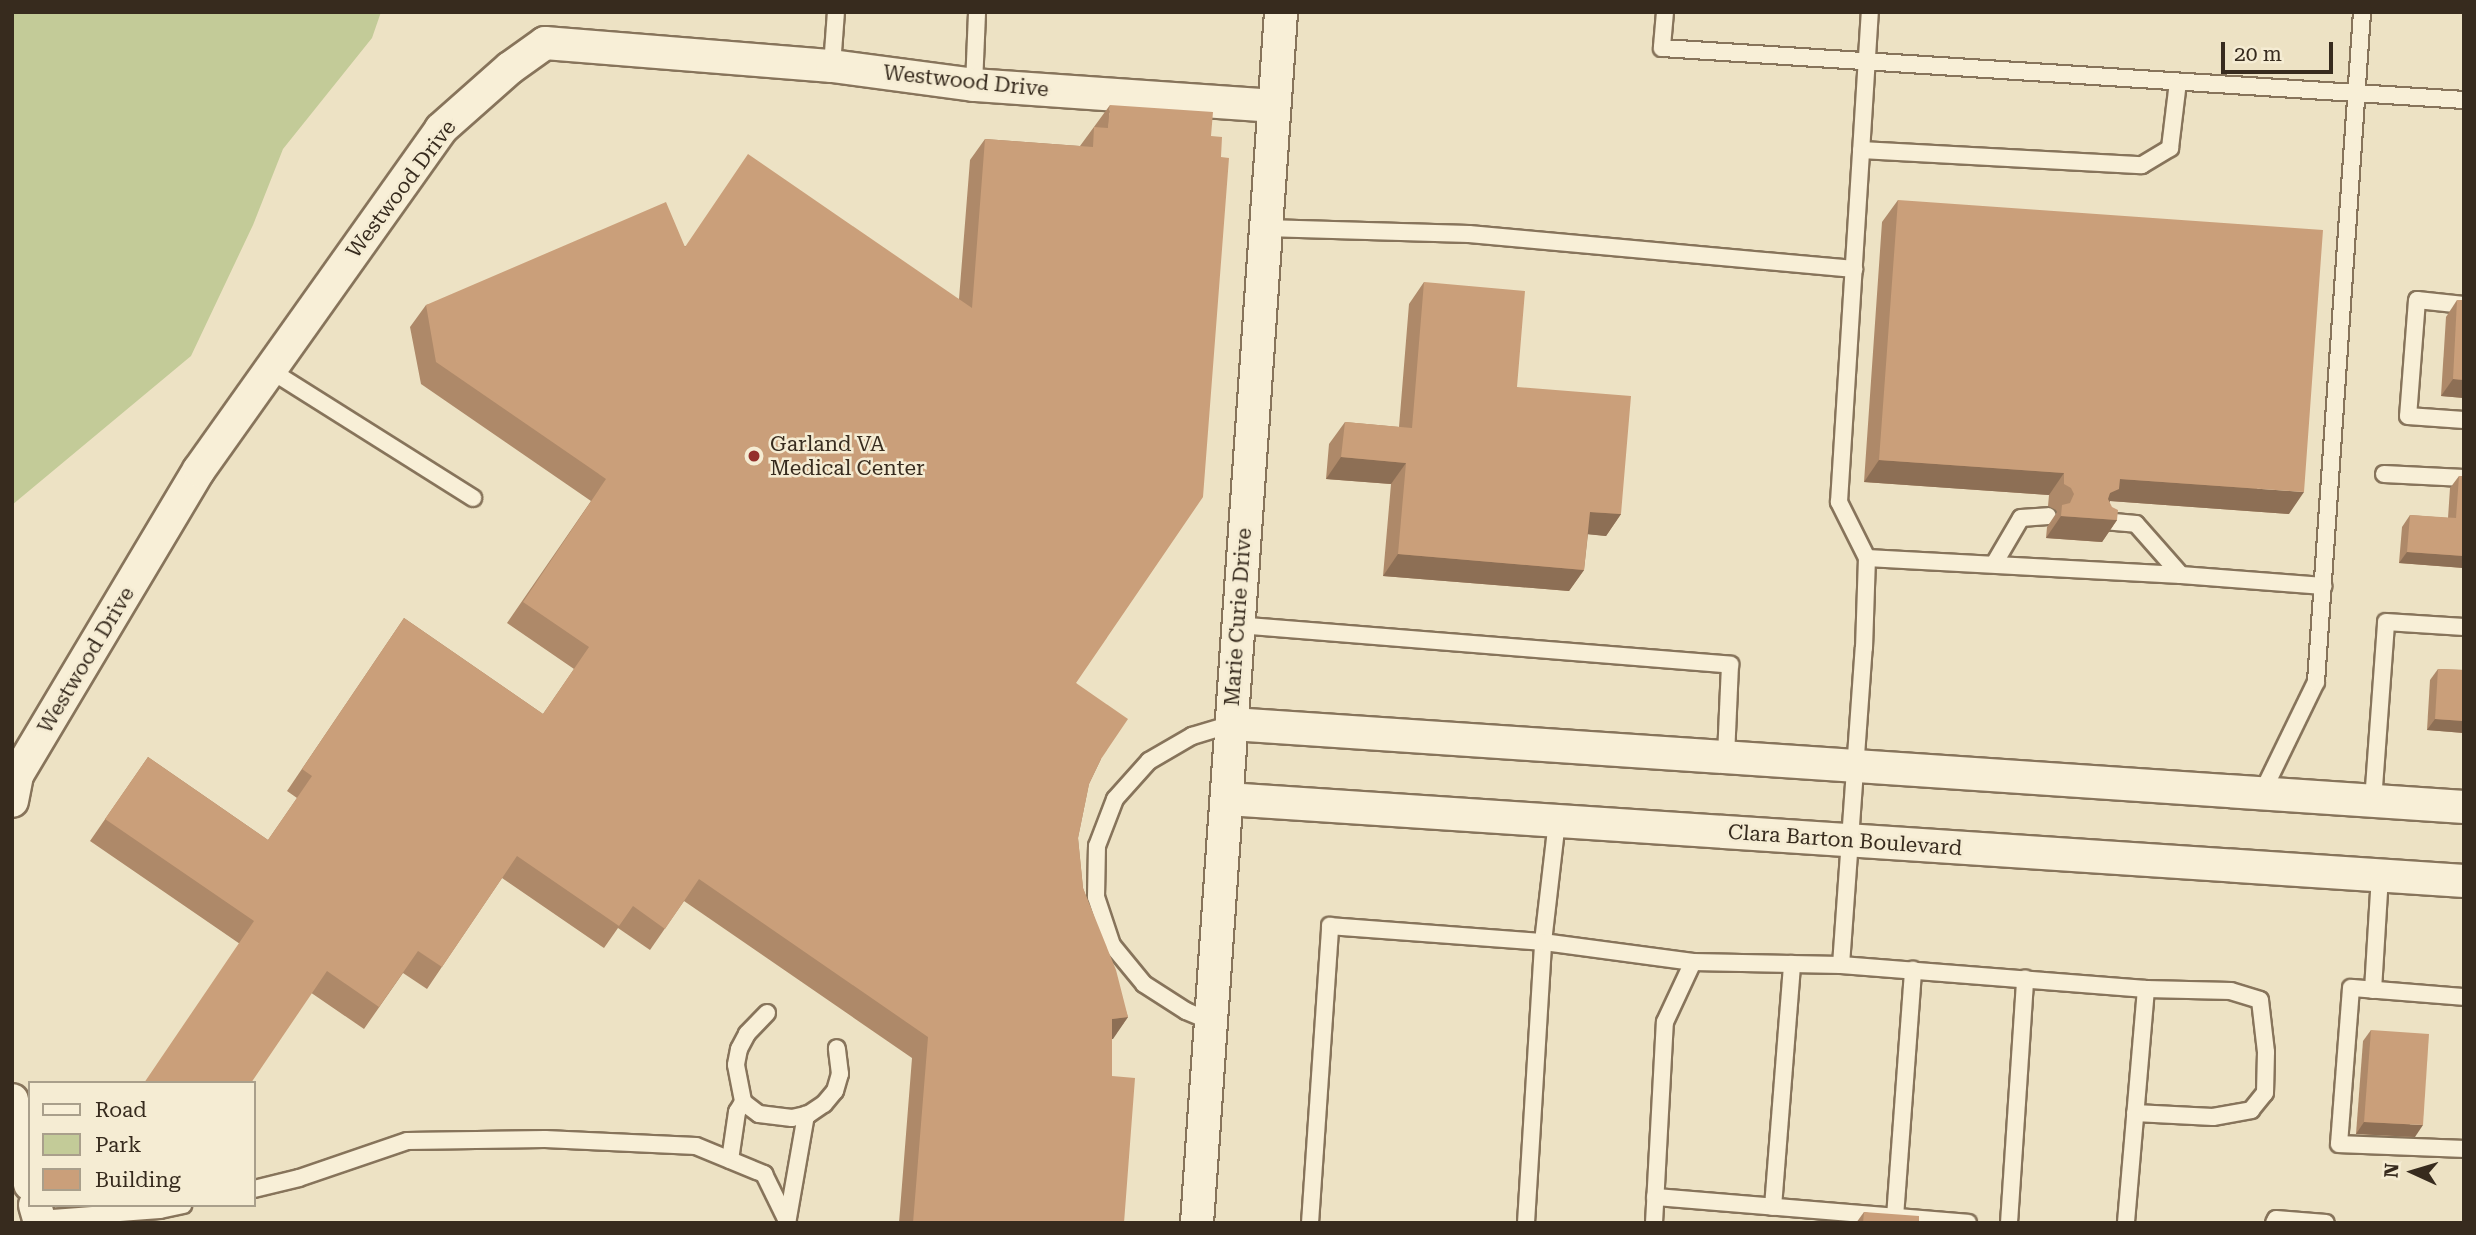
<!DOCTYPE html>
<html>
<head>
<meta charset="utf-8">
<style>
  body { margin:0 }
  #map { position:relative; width:2476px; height:1235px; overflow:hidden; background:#ede2c4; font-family:"Roboto Serif",serif }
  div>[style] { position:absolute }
  .green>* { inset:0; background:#c3cb98 }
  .roads { filter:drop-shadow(2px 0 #87745b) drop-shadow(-2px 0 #87745b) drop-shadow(0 2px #87745b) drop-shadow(0 -2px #87745b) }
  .service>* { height:16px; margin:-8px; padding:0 8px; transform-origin:8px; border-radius:8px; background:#f8efd7 }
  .minor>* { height:32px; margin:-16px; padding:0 16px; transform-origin:16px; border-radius:16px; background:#f8efd7 }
  .wall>* { inset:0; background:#ae8969 }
  .shaded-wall>* { inset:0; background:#8d6f55 }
  .building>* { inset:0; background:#ca9f7a }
  .dots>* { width:19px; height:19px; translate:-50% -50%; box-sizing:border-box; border:4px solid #f5ecd3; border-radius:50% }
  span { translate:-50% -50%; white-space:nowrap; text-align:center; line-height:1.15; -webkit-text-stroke:5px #f5ecd3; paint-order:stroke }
  .street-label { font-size:21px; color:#372b1e }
  .poi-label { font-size:21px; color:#372b1e }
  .left { translate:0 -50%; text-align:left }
  .frame { position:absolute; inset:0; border:14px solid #372b1e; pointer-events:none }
  .legend { position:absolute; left:28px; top:1081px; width:228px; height:126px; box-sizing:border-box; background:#f5ecd3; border:2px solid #a99f8b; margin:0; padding:9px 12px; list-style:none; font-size:21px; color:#372b1e }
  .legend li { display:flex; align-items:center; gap:14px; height:35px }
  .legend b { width:35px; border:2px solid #a99f8b }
  .north { position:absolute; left:2378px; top:1137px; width:70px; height:70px; -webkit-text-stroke:5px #f5ecd3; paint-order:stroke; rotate:274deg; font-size:19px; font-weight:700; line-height:28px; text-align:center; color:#372b1e }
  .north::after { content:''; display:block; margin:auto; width:24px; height:32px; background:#372b1e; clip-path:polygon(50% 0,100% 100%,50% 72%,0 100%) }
  .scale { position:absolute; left:2221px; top:42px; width:112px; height:32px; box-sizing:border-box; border:4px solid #372b1e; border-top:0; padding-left:9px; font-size:21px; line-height:24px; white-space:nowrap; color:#372b1e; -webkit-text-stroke:5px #f5ecd3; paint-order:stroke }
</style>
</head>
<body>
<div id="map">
  <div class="green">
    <div style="clip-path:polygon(12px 12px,381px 12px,372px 38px,283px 149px,253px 225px,191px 356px,12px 505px)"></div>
  </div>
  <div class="roads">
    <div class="service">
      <div style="left:1665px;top:12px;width:36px;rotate:95deg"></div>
      <div style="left:1662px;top:48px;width:804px;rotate:3.71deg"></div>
      <div style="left:832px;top:66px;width:54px;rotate:-85.8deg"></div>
      <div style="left:974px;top:85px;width:73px;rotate:-87.6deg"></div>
      <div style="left:1861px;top:150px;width:281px;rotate:3.1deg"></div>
      <div style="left:2142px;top:165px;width:33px;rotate:-31deg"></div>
      <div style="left:2170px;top:148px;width:66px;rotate:-83.1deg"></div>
      <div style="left:1265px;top:228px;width:204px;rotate:1.7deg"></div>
      <div style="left:1469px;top:234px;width:387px;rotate:5.2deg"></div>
      <div style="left:2464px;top:305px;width:47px;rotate:-173.9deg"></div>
      <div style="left:2417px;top:300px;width:116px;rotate:94.4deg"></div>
      <div style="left:2408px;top:416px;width:56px;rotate:4.1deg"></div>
      <div style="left:270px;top:370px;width:240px;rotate:32.2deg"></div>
      <div style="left:2384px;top:474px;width:80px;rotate:2.9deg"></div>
      <div style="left:2103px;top:521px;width:33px;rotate:5deg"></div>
      <div style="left:2136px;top:524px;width:68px;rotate:48.6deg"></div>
      <div style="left:1867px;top:558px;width:314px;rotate:3.1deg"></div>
      <div style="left:2181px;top:575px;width:143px;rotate:4.4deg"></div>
      <div style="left:1994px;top:564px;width:53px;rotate:-59.6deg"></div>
      <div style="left:2021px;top:518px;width:27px;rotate:-4deg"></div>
      <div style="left:1237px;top:625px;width:495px;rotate:4.6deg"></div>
      <div style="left:1730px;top:665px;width:92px;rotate:92.5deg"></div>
      <div style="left:2262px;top:793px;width:123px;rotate:-64.1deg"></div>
      <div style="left:2316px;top:682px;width:672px;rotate:-86.07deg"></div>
      <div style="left:2373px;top:801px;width:179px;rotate:-85.8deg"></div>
      <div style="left:2386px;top:622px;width:78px;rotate:3.7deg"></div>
      <div style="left:1841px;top:965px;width:318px;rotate:-85.9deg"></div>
      <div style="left:1864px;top:648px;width:90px;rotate:-88.1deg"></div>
      <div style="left:1867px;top:558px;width:63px;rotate:-116.6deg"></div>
      <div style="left:1839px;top:502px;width:491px;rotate:-86.4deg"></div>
      <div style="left:2373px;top:990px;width:114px;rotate:-86.5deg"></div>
      <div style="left:2464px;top:997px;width:113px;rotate:-175.4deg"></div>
      <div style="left:2351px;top:988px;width:156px;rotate:94.4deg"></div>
      <div style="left:2339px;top:1144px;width:125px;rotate:2.3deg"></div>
      <div style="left:767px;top:1013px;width:29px;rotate:134deg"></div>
      <div style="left:747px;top:1034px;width:17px;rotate:118deg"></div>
      <div style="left:739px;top:1049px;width:16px;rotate:101deg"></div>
      <div style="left:736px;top:1065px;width:38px;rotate:79deg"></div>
      <div style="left:743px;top:1102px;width:20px;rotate:37deg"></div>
      <div style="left:759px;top:1114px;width:33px;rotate:7deg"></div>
      <div style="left:792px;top:1118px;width:17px;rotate:-13deg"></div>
      <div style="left:809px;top:1114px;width:18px;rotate:-34deg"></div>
      <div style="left:824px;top:1104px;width:17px;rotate:-50deg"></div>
      <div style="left:835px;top:1091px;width:18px;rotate:-74deg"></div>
      <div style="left:840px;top:1074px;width:26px;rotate:-97deg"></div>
      <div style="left:1212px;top:1022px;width:28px;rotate:-157deg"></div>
      <div style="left:1186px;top:1011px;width:50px;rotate:-147.3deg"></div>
      <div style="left:1144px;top:984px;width:50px;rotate:-129.4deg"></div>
      <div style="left:1112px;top:945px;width:51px;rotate:-108.4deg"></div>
      <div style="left:1096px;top:897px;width:51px;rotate:-88.9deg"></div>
      <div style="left:1097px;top:846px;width:50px;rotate:-69deg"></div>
      <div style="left:1115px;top:799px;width:51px;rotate:-48.2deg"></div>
      <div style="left:1149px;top:761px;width:50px;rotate:-30.2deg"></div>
      <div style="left:1192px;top:736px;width:42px;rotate:-16.7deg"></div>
      <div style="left:2135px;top:1113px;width:78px;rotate:2.9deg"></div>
      <div style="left:2213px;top:1117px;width:39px;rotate:-10deg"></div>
      <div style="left:2251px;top:1110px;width:22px;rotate:-51deg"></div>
      <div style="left:2265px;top:1093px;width:41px;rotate:-88.6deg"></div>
      <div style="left:2266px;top:1052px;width:52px;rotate:-96.6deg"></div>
      <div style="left:2260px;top:1000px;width:30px;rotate:-163deg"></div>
      <div style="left:2231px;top:991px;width:85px;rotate:-178.7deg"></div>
      <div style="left:730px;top:1160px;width:49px;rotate:-81.7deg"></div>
      <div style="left:737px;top:1112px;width:12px;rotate:-59deg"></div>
      <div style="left:254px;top:1189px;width:46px;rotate:-13.7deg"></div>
      <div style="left:299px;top:1178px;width:114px;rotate:-18.9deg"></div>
      <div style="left:407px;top:1141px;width:138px;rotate:-0.8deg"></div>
      <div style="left:545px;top:1139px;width:151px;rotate:2.7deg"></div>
      <div style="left:696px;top:1146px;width:74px;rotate:22.4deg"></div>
      <div style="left:764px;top:1174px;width:55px;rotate:63.9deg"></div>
      <div style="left:1655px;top:1197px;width:314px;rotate:4.7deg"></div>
      <div style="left:1773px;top:1207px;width:244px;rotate:-85.5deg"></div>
      <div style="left:1895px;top:1217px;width:248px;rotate:-85.8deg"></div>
      <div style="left:788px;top:1218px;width:105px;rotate:-80.1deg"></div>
      <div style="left:39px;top:1219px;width:121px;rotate:-4.3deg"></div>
      <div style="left:160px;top:1210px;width:24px;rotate:-12deg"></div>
      <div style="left:1310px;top:1223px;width:298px;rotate:-86.1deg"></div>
      <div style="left:1330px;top:926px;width:214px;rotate:4.3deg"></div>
      <div style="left:1543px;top:942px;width:122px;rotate:-83.4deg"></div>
      <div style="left:1526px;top:1223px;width:282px;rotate:-86.5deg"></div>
      <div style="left:1543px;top:942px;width:151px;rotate:7.6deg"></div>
      <div style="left:1654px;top:1223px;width:201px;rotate:-86.9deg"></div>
      <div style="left:1665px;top:1022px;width:66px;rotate:-65deg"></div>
      <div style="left:1693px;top:962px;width:148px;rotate:1.2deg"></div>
      <div style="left:1841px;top:965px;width:306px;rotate:4.5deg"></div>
      <div style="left:2146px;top:989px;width:235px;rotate:94.9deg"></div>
      <div style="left:2009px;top:1223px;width:245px;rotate:-86.2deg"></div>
      <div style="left:2274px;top:1223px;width:4px;rotate:-63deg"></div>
      <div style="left:2276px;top:1219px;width:50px;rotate:4.6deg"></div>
    </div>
    <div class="minor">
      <div style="left:1232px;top:724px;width:1235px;rotate:3.85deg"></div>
      <div style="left:1227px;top:799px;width:1240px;rotate:3.79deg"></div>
      <div style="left:12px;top:801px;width:26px;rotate:-79deg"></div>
      <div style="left:17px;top:775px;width:355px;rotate:-59.2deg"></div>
      <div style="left:199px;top:470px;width:418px;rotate:-54.6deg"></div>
      <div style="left:441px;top:129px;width:92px;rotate:-41.5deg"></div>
      <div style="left:510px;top:68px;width:43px;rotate:-35.5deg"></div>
      <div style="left:545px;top:43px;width:288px;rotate:4.6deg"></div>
      <div style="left:832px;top:66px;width:143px;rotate:7.6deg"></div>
      <div style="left:974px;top:85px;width:300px;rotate:4deg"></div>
      <div style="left:12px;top:1100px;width:86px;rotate:77.9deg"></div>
      <div style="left:35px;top:1205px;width:19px;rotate:74deg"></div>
      <div style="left:1197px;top:1223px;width:1214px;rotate:-86.03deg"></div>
    </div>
  </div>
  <div class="wall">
    <div style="clip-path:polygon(1110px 105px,1076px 683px,1101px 759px,1089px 784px,1078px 838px,1083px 888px,1128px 1017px,1112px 1039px,1112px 1076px,1124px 1223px,899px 1223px,912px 1058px,684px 901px,650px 950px,618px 928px,604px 948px,502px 878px,427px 989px,403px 973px,364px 1029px,90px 841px,148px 757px,268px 840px,297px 798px,287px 791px,404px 618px,543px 714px,574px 669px,507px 623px,591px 501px,421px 384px,410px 327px,426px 305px,685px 246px,959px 299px,970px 160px,985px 139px,1080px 146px)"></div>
    <div style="clip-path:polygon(1898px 200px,2289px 514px,2110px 501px,2109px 503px,2117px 520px,2102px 542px,2046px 538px,2047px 527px,2057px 512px,2056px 510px,2048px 506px,2049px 495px,1864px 482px,1882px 222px)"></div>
    <div style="clip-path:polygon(1424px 282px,1517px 387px,1621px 514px,1606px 536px,1588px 534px,1584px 570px,1569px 591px,1383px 576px,1391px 484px,1326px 479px,1329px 444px,1345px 422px,1399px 427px,1409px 304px)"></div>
    <div style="clip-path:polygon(2457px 300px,2464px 398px,2441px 396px,2446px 317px)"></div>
    <div style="clip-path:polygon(2459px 476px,2464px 476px,2464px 568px,2399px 563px,2402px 527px,2410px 515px,2448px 518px,2450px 488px)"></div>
    <div style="clip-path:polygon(2438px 669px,2464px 670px,2464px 733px,2427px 730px,2430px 680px)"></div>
    <div style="clip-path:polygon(2371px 1030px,2415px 1137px,2356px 1134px,2363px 1041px)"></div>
    <div style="clip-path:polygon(1864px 1212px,1919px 1223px,1856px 1223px)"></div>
  </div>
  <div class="shaded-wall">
    <div style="clip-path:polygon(2453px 379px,2464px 380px,2464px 398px,2441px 396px)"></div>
    <div style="clip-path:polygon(1341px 457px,1406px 463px,1391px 484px,1326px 479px)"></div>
    <div style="clip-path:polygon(1879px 460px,2064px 473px,2049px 495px,1864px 482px)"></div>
    <div style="clip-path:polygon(2120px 479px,2304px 492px,2289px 514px,2110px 501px,2104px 511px,2095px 514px)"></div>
    <div style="clip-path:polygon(1590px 512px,1621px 514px,1606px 536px,1575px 533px)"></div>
    <div style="clip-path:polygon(2061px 516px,2117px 520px,2102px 542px,2046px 538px)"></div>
    <div style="clip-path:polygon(2407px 552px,2464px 556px,2464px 568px,2399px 563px)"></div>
    <div style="clip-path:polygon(1398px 554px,1584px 570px,1569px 591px,1383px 576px)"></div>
    <div style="clip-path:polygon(2435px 719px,2464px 721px,2464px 733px,2427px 730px)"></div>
    <div style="clip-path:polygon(1128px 1017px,1113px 1039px,1096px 1040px,1112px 1019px)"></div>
    <div style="clip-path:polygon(2364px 1122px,2423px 1125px,2415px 1137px,2356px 1134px)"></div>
  </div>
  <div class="building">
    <div style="clip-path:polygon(1110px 105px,1213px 112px,1211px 136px,1222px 137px,1221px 157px,1229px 158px,1203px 497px,1076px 683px,1128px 719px,1101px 759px,1089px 784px,1078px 838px,1083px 888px,1116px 970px,1128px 1017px,1112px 1019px,1112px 1076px,1135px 1078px,1124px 1223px,913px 1223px,928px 1037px,699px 879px,665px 929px,633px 906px,619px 926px,517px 856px,442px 967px,418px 951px,379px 1007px,327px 971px,251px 1083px,144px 1083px,254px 921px,105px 819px,148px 757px,268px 840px,312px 776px,302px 769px,404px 618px,543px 714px,589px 647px,523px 602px,606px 479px,436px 362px,426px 305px,666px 202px,685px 247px,748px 154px,972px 308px,985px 139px,1093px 147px,1094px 127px,1108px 128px)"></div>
    <div style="clip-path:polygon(1898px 200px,2323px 230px,2304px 492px,2120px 479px,2119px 489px,2110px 493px,2108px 499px,2112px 507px,2118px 510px,2117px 520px,2061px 516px,2062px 505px,2070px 503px,2074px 494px,2071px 488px,2064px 484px,2064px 473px,1879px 460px)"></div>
    <div style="clip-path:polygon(1424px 282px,1525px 291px,1517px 387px,1631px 396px,1621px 514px,1590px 512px,1584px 570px,1398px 554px,1406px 463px,1341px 457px,1345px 422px,1412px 428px)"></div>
    <div style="clip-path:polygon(2457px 300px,2464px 300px,2464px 380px,2453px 379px)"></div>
    <div style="clip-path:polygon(2459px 476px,2464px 476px,2464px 556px,2407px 552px,2410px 515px,2456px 518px)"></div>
    <div style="clip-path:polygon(2438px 669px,2464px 670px,2464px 721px,2435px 719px)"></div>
    <div style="clip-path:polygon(2371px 1030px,2429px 1034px,2423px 1125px,2364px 1122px)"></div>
    <div style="clip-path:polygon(1864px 1212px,1919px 1216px,1919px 1223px,1863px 1223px)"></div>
  </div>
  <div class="dots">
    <div style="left:754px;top:456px;background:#94302c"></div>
  </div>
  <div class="street-label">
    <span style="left:966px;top:81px;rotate:6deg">Westwood Drive</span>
    <span style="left:401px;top:189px;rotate:-53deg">Westwood Drive</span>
    <span style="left:1238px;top:617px;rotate:-86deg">Marie Curie Drive</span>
    <span style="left:86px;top:660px;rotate:-59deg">Westwood Drive</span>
    <span style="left:1845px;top:840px;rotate:4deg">Clara Barton Boulevard</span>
  </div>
  <div class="poi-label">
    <span class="left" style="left:770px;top:456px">Garland VA<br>Medical Center</span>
  </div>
  <div class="frame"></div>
  <ul class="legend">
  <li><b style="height:9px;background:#f8efd7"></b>Road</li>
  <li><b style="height:19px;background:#c3cb98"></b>Park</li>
  <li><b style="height:19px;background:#ca9f7a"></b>Building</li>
  </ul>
  <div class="north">N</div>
  <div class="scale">20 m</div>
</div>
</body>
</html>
